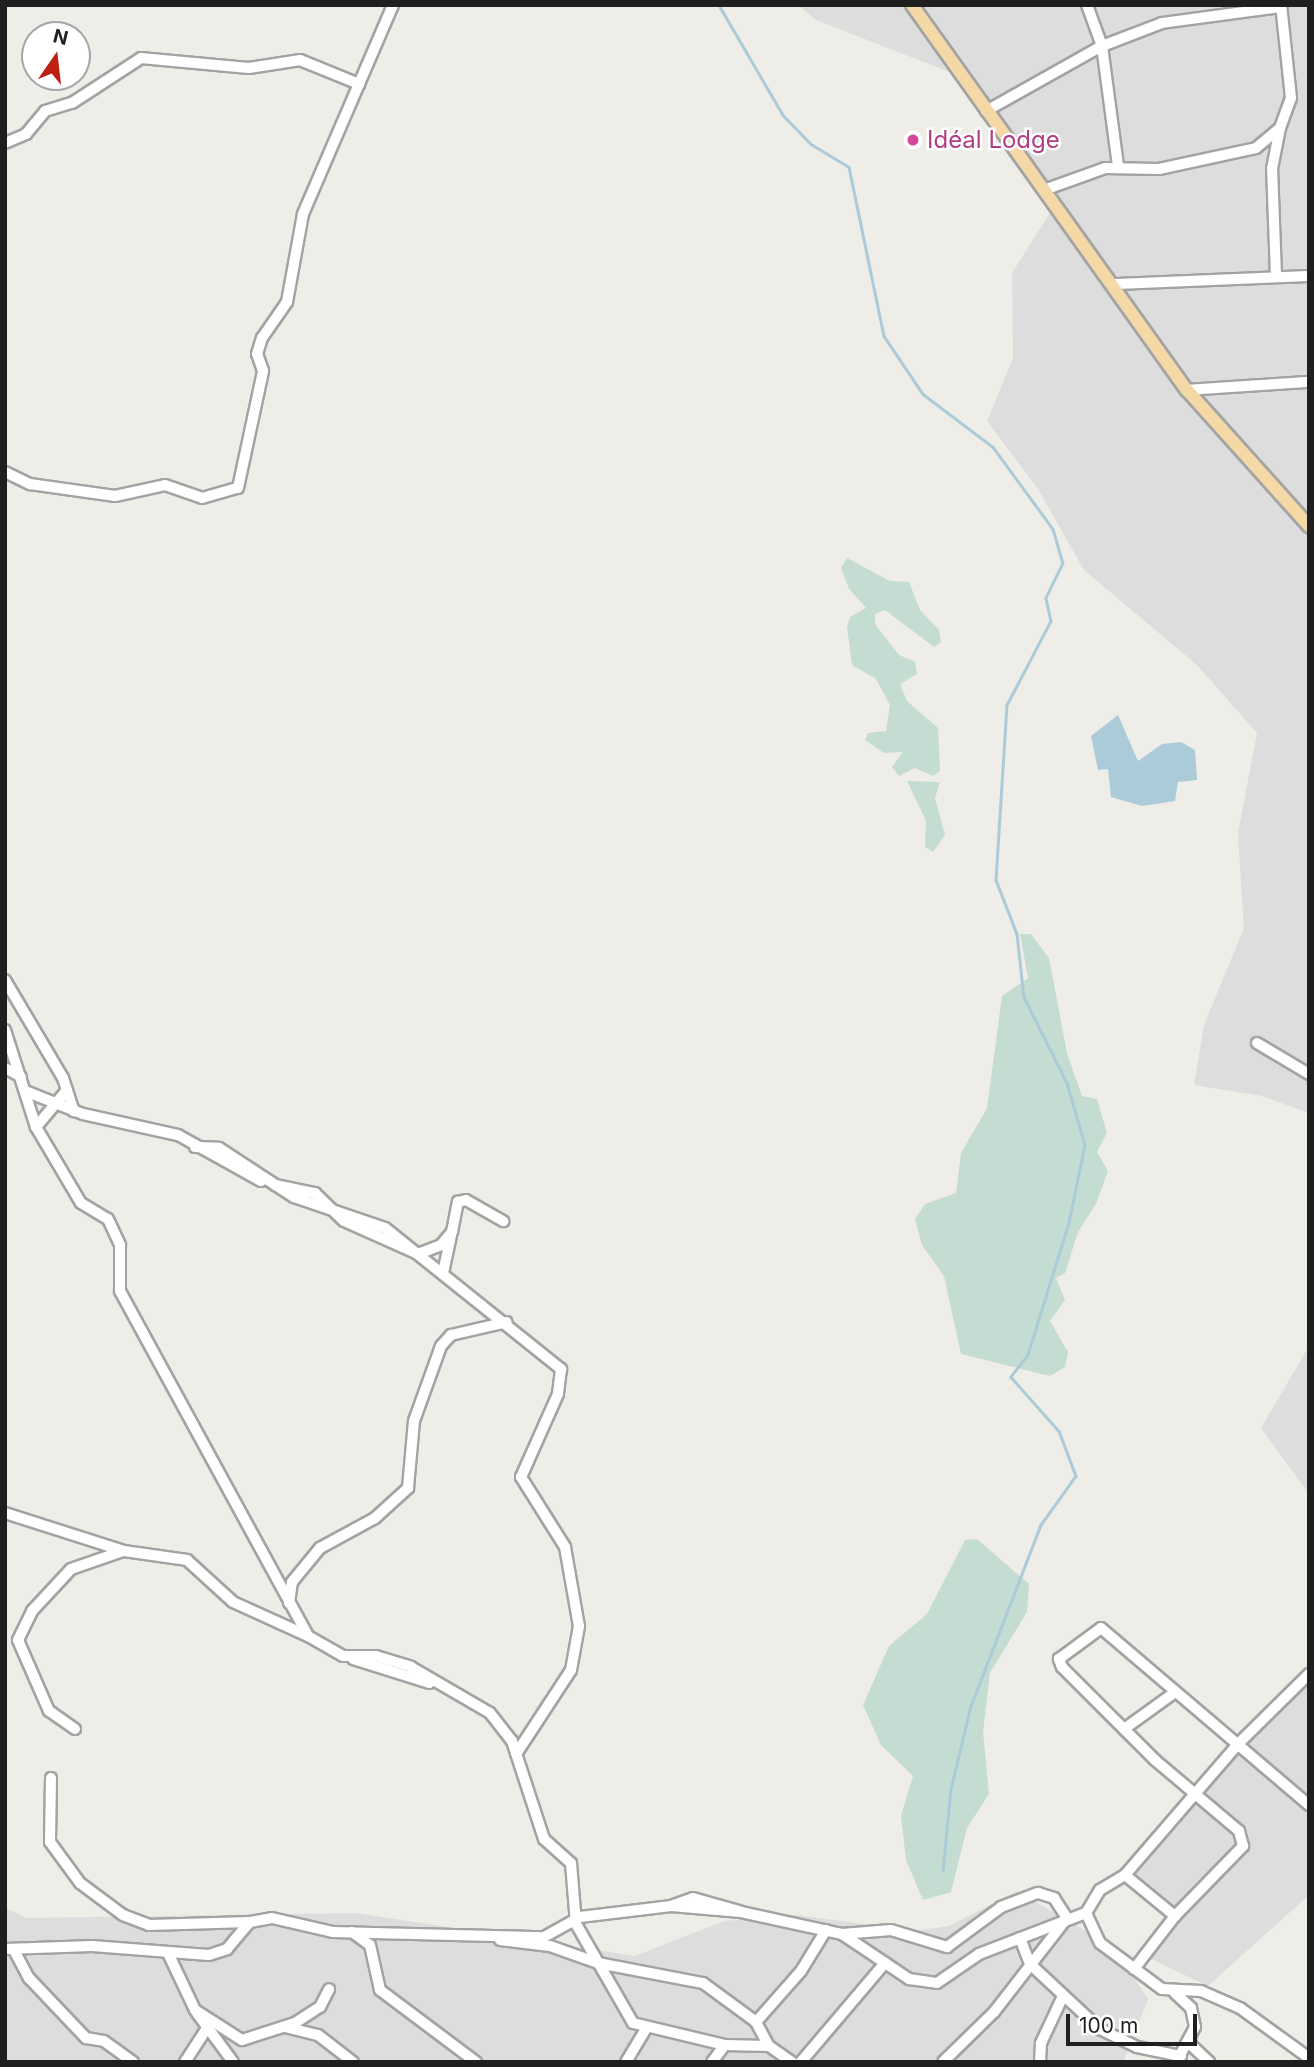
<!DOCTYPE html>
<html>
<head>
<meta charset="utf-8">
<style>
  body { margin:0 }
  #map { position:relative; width:1314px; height:2067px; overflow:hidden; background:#efede7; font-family:Inter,sans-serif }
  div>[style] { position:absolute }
  .residential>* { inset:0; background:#ddd }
  .wetland>* { inset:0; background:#c5dcd3 }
  .water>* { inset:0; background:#abcbd9 }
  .stream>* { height:2.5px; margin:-1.25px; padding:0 1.25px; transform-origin:1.25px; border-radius:1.25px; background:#abcbd9 }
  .roads { filter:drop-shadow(2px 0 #a3a3a3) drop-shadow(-2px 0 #a3a3a3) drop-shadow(0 2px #a3a3a3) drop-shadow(0 -2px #a3a3a3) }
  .minor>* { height:10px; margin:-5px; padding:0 5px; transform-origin:5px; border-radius:5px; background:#fff }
  .major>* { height:12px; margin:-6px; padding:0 6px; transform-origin:6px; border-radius:6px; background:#f4d9a7 }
  .dots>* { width:19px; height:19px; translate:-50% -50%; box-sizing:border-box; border:4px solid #fff; border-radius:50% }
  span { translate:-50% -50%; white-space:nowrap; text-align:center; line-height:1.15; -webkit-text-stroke:5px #fff; paint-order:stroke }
  .hotel-label { font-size:24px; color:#b23c85 }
  .left { translate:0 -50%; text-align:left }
  .frame { position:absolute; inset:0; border:7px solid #1f1f1f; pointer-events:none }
  .north { position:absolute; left:21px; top:21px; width:70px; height:70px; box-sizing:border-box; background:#fff; border:2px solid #a5a5a5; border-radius:50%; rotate:14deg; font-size:19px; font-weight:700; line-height:28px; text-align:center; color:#1f1f1f }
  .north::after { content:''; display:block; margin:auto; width:24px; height:32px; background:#bd2012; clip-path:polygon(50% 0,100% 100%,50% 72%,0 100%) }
  .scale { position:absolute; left:1066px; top:2014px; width:131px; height:32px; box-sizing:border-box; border:4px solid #1f1f1f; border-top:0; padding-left:9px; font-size:21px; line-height:24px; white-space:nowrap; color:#1f1f1f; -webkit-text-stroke:5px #fff; paint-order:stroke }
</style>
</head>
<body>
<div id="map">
  <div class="residential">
    <div style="clip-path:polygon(798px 5px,1309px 5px,1309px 1113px,1262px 1096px,1194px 1085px,1204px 1025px,1244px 928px,1238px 833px,1257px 733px,1197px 665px,1084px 570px,1038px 489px,987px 421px,1013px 358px,1012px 273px,1052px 210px,952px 73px,816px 20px)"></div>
    <div style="clip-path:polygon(1309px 1346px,1309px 1494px,1261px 1428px)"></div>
    <div style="clip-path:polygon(1309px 1672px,1309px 1895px,1208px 1986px,1147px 1957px,1176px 1914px,1129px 1874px,1242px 1745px,1302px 1688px)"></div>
    <div style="clip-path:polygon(1017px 1891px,1115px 1948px,1148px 1999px,1123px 2062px,5px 2062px,5px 1908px,27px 1918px,356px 1913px,635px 1956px,724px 1921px,797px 1915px,915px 1931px,949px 1926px)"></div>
  </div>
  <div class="wetland">
    <div style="clip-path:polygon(847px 558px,890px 581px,909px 582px,920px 610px,939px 630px,941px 642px,934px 647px,885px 610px,875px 614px,875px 624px,899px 655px,915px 662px,917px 674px,900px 684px,907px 701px,938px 728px,940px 771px,933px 776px,915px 768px,899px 776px,892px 767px,903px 752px,884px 753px,865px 740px,868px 733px,886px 731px,890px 705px,876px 679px,852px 665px,847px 627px,850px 617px,866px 608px,849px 589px,841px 568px)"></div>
    <div style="clip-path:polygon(907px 781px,940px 782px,935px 798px,945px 835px,933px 852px,925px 847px,926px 821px)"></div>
    <div style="clip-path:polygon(1020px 934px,1031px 934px,1049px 958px,1067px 1053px,1082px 1096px,1097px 1099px,1107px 1133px,1097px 1152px,1108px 1171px,1096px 1204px,1078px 1232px,1065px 1273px,1056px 1278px,1065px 1300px,1050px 1321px,1068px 1352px,1065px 1367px,1050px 1376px,961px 1354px,944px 1276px,922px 1245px,915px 1219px,925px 1204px,956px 1193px,961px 1153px,987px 1108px,1002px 996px,1028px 978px)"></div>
    <div style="clip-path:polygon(977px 1539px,1029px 1584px,1027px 1612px,990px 1673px,983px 1732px,989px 1794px,967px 1828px,951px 1892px,923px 1900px,906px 1860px,901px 1816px,913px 1776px,881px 1745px,863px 1705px,889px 1646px,927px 1614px,965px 1540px)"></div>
  </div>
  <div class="water">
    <div style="clip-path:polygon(1118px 715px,1138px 761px,1162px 744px,1181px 742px,1195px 750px,1197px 780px,1178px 782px,1175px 801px,1142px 806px,1111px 797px,1108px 769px,1098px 770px,1091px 736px)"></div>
  </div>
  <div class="stream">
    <div style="left:719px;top:5px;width:127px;rotate:59.8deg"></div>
    <div style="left:783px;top:115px;width:40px;rotate:46deg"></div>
    <div style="left:811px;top:144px;width:44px;rotate:31.2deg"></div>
    <div style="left:849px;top:167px;width:173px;rotate:78.3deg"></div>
    <div style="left:884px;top:336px;width:70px;rotate:56.1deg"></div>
    <div style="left:923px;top:394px;width:88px;rotate:37.1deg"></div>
    <div style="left:993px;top:447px;width:102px;rotate:53.8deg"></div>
    <div style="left:1053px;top:529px;width:35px;rotate:74deg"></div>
    <div style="left:1063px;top:563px;width:39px;rotate:116deg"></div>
    <div style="left:1046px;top:598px;width:24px;rotate:78deg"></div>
    <div style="left:1051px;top:621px;width:95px;rotate:117.6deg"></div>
    <div style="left:1007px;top:705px;width:175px;rotate:93.6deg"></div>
    <div style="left:996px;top:880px;width:58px;rotate:68.7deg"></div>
    <div style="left:1017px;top:934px;width:63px;rotate:83.7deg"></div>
    <div style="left:1024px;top:997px;width:96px;rotate:63.4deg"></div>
    <div style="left:1067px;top:1083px;width:65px;rotate:73.8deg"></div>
    <div style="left:1085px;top:1145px;width:80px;rotate:101.6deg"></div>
    <div style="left:1069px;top:1223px;width:138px;rotate:107.3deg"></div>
    <div style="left:1028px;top:1355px;width:28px;rotate:128deg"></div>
    <div style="left:1011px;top:1377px;width:72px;rotate:48.4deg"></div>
    <div style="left:1059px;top:1431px;width:48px;rotate:69.3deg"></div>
    <div style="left:1076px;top:1476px;width:60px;rotate:125.5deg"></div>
    <div style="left:1041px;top:1525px;width:194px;rotate:111.1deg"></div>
    <div style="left:971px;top:1706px;width:85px;rotate:103.5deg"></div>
    <div style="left:951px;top:1789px;width:81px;rotate:95.6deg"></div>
  </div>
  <div class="roads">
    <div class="minor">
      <div style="left:1087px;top:5px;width:44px;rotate:69.9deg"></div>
      <div style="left:1102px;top:46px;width:121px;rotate:82.4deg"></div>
      <div style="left:986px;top:111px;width:133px;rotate:-29.3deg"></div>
      <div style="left:1102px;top:46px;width:64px;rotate:-21deg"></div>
      <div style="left:1162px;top:23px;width:120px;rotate:-7.7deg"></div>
      <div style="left:5px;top:143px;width:23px;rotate:-23deg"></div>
      <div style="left:26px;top:134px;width:30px;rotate:-50deg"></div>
      <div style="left:45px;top:111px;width:28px;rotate:-17deg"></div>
      <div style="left:72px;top:103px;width:82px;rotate:-33.1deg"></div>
      <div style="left:141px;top:58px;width:108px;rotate:5.3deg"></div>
      <div style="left:249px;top:68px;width:52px;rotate:-8.9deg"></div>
      <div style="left:300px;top:60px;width:64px;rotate:22.1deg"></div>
      <div style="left:1044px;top:190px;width:65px;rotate:-19.8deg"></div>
      <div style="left:1105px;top:168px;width:54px;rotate:1.1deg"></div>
      <div style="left:1159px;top:169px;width:99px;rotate:-12.2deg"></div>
      <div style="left:1256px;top:148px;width:31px;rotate:-40deg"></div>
      <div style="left:1280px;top:128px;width:32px;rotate:-70deg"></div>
      <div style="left:1291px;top:98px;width:94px;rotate:-96.1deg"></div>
      <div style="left:1276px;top:276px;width:107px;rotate:-92.1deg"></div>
      <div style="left:1272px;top:169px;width:42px;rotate:-79deg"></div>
      <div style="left:1116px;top:284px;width:193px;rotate:-2.4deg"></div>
      <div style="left:1187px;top:390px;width:122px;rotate:-3.8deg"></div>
      <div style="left:5px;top:472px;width:28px;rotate:26deg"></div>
      <div style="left:30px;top:484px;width:86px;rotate:8deg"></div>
      <div style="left:115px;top:496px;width:51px;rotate:-12.4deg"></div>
      <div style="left:165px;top:485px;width:39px;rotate:19deg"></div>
      <div style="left:202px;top:498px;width:37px;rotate:-16deg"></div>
      <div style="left:238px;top:488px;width:120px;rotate:-77.9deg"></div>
      <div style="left:263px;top:371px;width:18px;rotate:-109deg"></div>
      <div style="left:257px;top:354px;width:17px;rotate:-73deg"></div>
      <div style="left:262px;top:338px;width:44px;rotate:-55.2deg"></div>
      <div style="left:287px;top:302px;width:89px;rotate:-79.7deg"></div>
      <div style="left:303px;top:214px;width:228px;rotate:-66.7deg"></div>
      <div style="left:5px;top:980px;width:114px;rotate:59.4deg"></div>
      <div style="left:63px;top:1078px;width:35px;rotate:72deg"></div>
      <div style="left:5px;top:1030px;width:102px;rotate:72.3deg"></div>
      <div style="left:36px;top:1127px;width:88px;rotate:59.4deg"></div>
      <div style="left:81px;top:1203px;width:31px;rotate:31deg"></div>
      <div style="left:108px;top:1219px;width:29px;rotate:65deg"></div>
      <div style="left:120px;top:1245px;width:46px;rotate:90deg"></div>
      <div style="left:120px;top:1291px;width:393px;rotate:61.4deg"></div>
      <div style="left:308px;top:1636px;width:40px;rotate:29.7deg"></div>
      <div style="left:343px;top:1656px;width:33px"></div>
      <div style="left:376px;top:1656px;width:37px;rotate:17deg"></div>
      <div style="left:411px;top:1667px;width:91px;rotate:30.2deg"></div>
      <div style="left:490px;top:1713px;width:36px;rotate:52deg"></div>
      <div style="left:512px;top:1741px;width:103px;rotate:71.9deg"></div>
      <div style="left:544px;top:1839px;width:36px;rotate:42deg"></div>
      <div style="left:571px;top:1863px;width:61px;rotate:85.3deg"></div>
      <div style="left:576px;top:1924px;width:114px;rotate:60.1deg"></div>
      <div style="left:633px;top:2023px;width:95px;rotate:13.4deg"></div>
      <div style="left:725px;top:2045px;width:44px;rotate:1.3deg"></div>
      <div style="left:769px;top:2046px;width:28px;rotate:35deg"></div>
      <div style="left:1257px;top:1043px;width:61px;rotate:30.8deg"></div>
      <div style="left:5px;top:1068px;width:18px;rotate:29deg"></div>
      <div style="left:25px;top:1091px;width:62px;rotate:21.6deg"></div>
      <div style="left:83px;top:1114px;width:97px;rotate:12.5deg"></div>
      <div style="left:178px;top:1135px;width:95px;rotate:29deg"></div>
      <div style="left:36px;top:1127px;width:48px;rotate:-50deg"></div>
      <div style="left:195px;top:1147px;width:24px;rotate:2deg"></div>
      <div style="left:219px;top:1148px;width:90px;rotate:33.2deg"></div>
      <div style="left:294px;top:1197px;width:96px;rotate:18.8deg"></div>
      <div style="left:385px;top:1228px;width:226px;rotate:38.7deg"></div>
      <div style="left:561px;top:1369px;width:25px;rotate:97deg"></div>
      <div style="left:558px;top:1394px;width:91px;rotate:114deg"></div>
      <div style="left:521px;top:1477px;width:83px;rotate:57.8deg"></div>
      <div style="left:565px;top:1547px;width:80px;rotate:80deg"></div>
      <div style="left:579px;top:1626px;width:45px;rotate:100.3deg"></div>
      <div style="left:571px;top:1670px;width:100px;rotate:123.2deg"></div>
      <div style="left:275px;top:1185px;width:41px;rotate:11.3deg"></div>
      <div style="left:315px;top:1193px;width:40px;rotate:44deg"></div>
      <div style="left:344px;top:1221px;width:81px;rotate:24deg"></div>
      <div style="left:418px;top:1254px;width:25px;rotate:-21deg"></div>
      <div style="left:441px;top:1245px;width:17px;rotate:-50deg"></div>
      <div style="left:452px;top:1232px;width:31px;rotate:-79deg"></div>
      <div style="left:458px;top:1202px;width:8px;rotate:-14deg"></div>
      <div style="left:466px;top:1200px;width:43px;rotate:29.6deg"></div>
      <div style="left:443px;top:1273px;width:39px;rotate:-78deg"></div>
      <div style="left:5px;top:1513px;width:125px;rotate:17.7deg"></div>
      <div style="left:124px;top:1551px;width:64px;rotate:8.1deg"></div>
      <div style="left:187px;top:1560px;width:62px;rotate:42.4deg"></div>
      <div style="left:233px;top:1602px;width:82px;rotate:24.4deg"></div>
      <div style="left:289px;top:1603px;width:21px;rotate:-82deg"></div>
      <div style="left:292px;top:1582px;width:44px;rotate:-50.5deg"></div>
      <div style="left:320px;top:1548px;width:63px;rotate:-28.6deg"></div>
      <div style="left:375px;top:1518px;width:45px;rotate:-42.3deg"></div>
      <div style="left:408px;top:1488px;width:67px;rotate:-84.9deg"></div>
      <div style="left:414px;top:1421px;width:80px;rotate:-70.2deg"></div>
      <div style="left:441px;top:1346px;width:15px;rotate:-48deg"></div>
      <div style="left:451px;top:1335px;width:57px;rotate:-13.1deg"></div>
      <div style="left:353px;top:1659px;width:80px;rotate:17.5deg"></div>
      <div style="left:75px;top:1729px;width:32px;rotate:-145deg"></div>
      <div style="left:49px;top:1711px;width:77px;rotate:-113.6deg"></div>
      <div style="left:18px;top:1640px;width:32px;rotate:-64deg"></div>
      <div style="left:32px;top:1611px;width:57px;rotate:-47.1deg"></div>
      <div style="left:71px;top:1569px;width:55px;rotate:-19.1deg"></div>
      <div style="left:1124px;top:1729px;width:62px;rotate:-35.8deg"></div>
      <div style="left:51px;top:1778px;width:64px;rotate:90.9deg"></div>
      <div style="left:50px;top:1842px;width:51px;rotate:53.8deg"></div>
      <div style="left:80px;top:1883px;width:54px;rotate:36.7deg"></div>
      <div style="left:123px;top:1915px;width:28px;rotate:21deg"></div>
      <div style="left:149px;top:1925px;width:101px;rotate:-1.7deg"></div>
      <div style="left:1125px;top:1875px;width:65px;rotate:39.4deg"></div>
      <div style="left:1175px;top:1916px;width:98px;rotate:-45.8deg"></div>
      <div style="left:1243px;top:1846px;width:16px;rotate:-105deg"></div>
      <div style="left:1239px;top:1831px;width:110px;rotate:-139.8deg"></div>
      <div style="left:1155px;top:1760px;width:132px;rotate:-135deg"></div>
      <div style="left:1062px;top:1667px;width:9px;rotate:-111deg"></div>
      <div style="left:1059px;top:1659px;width:52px;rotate:-36.4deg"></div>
      <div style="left:1101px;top:1628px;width:273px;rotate:40.4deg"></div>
      <div style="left:671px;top:1906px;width:23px;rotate:-20deg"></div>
      <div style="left:693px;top:1898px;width:48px;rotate:15.8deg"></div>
      <div style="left:1086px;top:1913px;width:33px;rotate:65deg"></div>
      <div style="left:1100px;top:1943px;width:77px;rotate:36.6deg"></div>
      <div style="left:1162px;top:1989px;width:39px;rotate:3deg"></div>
      <div style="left:1201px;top:1991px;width:43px;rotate:23.6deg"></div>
      <div style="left:1240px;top:2008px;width:85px;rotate:35.9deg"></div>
      <div style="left:352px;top:1932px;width:22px;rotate:36deg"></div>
      <div style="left:370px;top:1945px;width:46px;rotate:77.5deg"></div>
      <div style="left:380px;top:1990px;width:120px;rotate:36.9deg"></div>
      <div style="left:842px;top:1934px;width:49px;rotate:-4.7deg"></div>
      <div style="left:891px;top:1930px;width:59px;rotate:16.9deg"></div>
      <div style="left:947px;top:1947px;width:67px;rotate:-36.5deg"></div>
      <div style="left:1001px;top:1907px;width:40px;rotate:-21deg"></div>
      <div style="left:1038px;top:1893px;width:17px;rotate:17deg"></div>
      <div style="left:1054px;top:1898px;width:24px;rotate:57deg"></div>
      <div style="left:1067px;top:1918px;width:119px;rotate:127.8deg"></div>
      <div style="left:994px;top:2012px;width:71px;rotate:135.6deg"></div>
      <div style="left:1020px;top:1938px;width:28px;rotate:69deg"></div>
      <div style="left:1030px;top:1964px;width:96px;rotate:42.9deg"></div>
      <div style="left:1100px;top:2029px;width:41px;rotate:25.9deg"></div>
      <div style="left:1137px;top:2047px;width:45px;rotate:11.6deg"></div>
      <div style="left:500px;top:1940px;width:50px;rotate:6.8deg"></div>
      <div style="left:550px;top:1946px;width:51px;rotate:19.5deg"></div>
      <div style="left:598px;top:1963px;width:107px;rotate:10.8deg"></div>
      <div style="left:703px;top:1983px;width:66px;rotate:36.3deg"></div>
      <div style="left:756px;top:2022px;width:27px;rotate:62deg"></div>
      <div style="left:5px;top:1949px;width:87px;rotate:-2deg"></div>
      <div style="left:92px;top:1946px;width:117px;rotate:4.4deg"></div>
      <div style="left:209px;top:1955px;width:19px;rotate:-18deg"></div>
      <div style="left:227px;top:1949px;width:35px;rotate:-50deg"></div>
      <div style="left:250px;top:1922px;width:22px;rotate:-10deg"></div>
      <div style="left:272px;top:1918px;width:63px;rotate:12.9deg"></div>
      <div style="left:333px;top:1932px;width:211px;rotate:1.4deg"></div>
      <div style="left:544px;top:1937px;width:41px;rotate:-29.1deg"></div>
      <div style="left:580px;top:1917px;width:92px;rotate:-6.9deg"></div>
      <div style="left:671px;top:1906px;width:70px;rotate:4.9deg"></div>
      <div style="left:741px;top:1912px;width:103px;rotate:12.3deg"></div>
      <div style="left:842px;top:1934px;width:81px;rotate:33.9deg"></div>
      <div style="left:909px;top:1979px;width:28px;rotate:8deg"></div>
      <div style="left:937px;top:1983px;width:51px;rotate:-34.6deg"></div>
      <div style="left:979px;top:1954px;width:115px;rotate:-21deg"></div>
      <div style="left:1086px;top:1913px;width:27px;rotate:-59deg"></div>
      <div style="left:1100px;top:1890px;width:29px;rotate:-31deg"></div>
      <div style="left:1125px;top:1875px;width:173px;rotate:-49.2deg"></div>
      <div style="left:1238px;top:1744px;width:100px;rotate:-44.6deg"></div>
      <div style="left:15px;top:1952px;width:30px;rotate:62deg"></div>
      <div style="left:29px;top:1978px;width:83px;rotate:46.5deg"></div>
      <div style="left:86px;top:2038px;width:18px;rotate:9deg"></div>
      <div style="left:104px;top:2041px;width:36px;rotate:36deg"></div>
      <div style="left:169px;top:1955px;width:61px;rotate:64.7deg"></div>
      <div style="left:195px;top:2010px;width:56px;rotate:32.6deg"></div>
      <div style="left:242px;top:2040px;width:56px;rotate:-17.8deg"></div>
      <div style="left:295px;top:2023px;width:30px;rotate:-33deg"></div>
      <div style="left:320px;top:2007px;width:20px;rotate:-63deg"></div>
      <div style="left:1134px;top:1969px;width:67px;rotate:-52.3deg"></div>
      <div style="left:1175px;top:1993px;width:22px;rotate:43deg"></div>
      <div style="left:1191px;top:2008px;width:19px;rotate:78deg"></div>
      <div style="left:1195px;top:2027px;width:38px;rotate:118deg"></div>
      <div style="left:197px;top:2013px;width:61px;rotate:53.7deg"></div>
      <div style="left:756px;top:2022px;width:68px;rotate:-48.6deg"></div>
      <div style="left:801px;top:1971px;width:48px;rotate:-58.6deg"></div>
      <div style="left:285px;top:2027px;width:34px;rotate:14deg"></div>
      <div style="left:318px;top:2035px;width:44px;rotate:37.6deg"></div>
      <div style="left:1191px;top:2045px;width:25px;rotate:43deg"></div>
      <div style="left:185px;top:2062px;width:40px;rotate:-57.1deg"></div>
      <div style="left:626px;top:2062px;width:37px;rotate:-59deg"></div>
      <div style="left:712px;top:2062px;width:21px;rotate:-53deg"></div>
      <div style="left:801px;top:2062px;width:130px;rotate:-49.7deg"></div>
      <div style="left:1040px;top:2062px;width:19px;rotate:-87deg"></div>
      <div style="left:1041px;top:2043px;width:52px;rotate:-64.9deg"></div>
    </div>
    <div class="major">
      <div style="left:912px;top:5px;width:473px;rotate:54.5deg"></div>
      <div style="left:1187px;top:390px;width:183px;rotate:48.1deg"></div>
    </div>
  </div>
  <div class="dots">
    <div style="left:913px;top:140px;background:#d1479c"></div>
  </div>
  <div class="hotel-label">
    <span class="left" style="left:927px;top:140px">Idéal Lodge</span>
  </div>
  <div class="frame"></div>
  <div class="north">N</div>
  <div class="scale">100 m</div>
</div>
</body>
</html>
